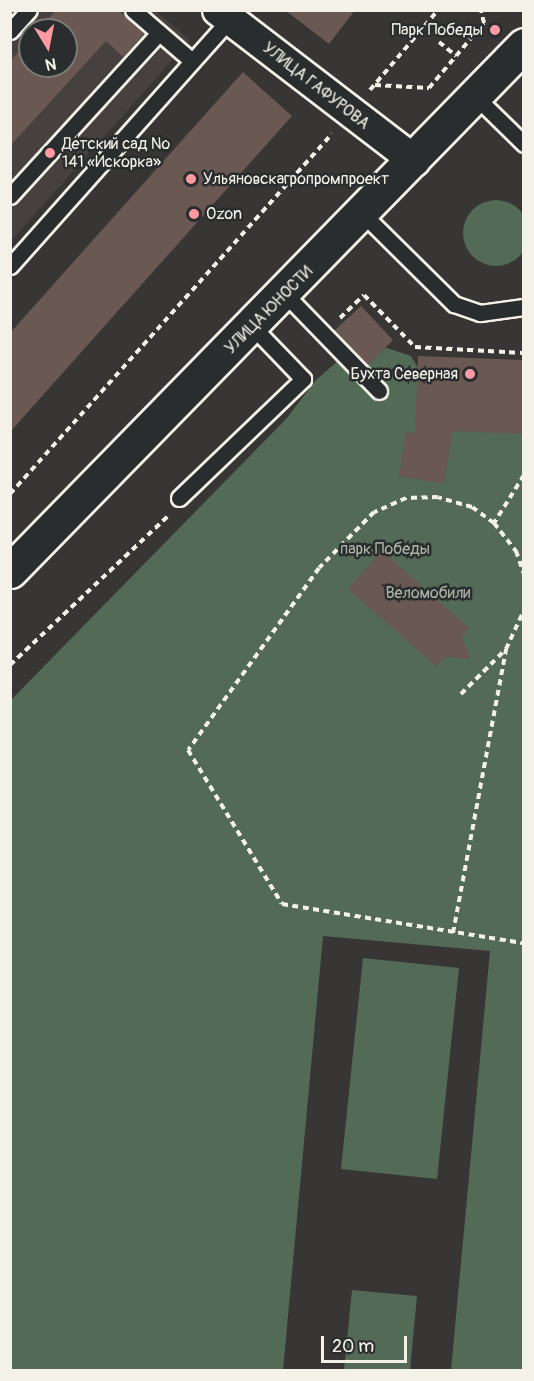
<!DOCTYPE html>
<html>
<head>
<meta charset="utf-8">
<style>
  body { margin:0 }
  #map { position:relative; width:534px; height:1381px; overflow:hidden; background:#373635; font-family:Pangolin,sans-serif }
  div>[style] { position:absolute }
  .built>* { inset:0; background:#46403e }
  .green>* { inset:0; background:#536a57 }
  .round { border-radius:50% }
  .building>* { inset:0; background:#6a5853 }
  .path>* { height:4px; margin-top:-2px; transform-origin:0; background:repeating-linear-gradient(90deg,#f4f1e8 0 6px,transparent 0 10.5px) }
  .roads { filter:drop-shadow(2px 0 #f4f1e8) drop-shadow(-2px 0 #f4f1e8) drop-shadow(0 2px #f4f1e8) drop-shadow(0 -2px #f4f1e8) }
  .lane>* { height:15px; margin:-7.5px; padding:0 7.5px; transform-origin:7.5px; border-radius:7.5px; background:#2a2d2e }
  .street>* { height:30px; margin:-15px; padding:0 15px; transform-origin:15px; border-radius:15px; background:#2a2d2e }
  .secondary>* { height:33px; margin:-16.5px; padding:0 16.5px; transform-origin:16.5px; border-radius:16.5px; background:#2a2d2e }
  .dots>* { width:16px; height:16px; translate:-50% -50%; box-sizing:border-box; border:3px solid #2a2d2e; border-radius:50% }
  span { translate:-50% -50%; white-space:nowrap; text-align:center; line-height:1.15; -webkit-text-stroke:5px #2a2d2e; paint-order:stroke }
  .poi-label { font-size:16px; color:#f4f1e8 }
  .right { translate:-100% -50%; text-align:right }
  .left { translate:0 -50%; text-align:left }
  .street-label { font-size:16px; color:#f4f1e8 }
  .park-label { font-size:16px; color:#acb4a7 }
  .frame { position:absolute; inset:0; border:12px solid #f4f1e8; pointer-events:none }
  .north { position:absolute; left:18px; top:18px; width:60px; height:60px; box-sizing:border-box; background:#2a2d2e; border:2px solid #7b7b78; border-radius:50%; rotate:170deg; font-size:16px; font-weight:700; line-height:24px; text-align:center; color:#f4f1e8 }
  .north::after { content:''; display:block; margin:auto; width:21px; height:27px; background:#ff9aa2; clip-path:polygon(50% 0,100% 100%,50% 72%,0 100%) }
  .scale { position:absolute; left:321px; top:1336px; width:86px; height:27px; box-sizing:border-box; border:3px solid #f4f1e8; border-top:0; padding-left:8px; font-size:18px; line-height:21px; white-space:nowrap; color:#f4f1e8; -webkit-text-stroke:4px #2a2d2e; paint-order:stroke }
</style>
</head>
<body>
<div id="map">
  <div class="built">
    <div style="clip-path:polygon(evenodd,11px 11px,156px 11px,190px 40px,11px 241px,11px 11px,30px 30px,66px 30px,66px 66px,30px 66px,30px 30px)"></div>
  </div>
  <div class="green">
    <div class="round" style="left:463px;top:200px;width:66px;height:66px"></div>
    <div style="clip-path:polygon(378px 345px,411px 356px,421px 373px,523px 374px,523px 1370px,451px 1370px,490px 951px,323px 936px,283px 1370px,11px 1370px,10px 701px,286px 419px,316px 380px,347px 353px)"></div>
    <div style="clip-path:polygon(363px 958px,459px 968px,437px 1179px,341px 1169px)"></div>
    <div style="clip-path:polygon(352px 1290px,417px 1296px,410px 1370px,344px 1370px)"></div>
  </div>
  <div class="building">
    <div style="clip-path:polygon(56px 10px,118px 10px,144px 34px,123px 57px,106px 41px,10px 146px,10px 61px,30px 39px,30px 66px,66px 66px,66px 30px,38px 30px)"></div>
    <div style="clip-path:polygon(285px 10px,355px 10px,329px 44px)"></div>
    <div style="clip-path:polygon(243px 72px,292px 116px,10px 432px,10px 333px)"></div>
    <div style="clip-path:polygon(361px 306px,393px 340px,368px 365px,334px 331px)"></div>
    <div style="clip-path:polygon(418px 356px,524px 360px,524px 434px,453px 431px,444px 484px,399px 476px,406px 432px,415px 433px)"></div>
    <div style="clip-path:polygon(382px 551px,469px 628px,462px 637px,470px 659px,445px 657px,436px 666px,348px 589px)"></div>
  </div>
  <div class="path">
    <div style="left:439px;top:42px;width:22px;rotate:39deg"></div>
    <div style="left:375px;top:85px;width:54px;rotate:3.2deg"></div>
    <div style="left:429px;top:88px;width:85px;rotate:-49.8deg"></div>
    <div style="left:484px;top:23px;width:13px;rotate:-103deg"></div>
    <div style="left:370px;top:90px;width:105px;rotate:-49.6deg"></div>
    <div style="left:340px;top:318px;width:33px;rotate:-44deg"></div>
    <div style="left:364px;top:295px;width:73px;rotate:45.6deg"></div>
    <div style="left:415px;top:347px;width:109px;rotate:3.2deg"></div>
    <div style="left:524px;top:475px;width:57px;rotate:122deg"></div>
    <div style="left:494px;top:523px;width:27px;rotate:-144deg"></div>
    <div style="left:472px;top:507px;width:35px;rotate:-164deg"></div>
    <div style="left:438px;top:497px;width:32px;rotate:178deg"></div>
    <div style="left:406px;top:498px;width:35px;rotate:156deg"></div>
    <div style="left:374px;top:512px;width:78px;rotate:134.5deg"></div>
    <div style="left:319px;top:568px;width:224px;rotate:125.7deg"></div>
    <div style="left:188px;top:750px;width:180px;rotate:58.6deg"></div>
    <div style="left:282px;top:904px;width:245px;rotate:9.2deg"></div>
    <div style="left:10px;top:494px;width:483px;rotate:-48.2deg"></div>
    <div style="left:494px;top:523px;width:36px;rotate:52deg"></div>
    <div style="left:516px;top:551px;width:24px;rotate:71deg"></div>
    <div style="left:10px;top:665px;width:219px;rotate:-43.3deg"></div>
    <div style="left:461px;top:694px;width:64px;rotate:-45deg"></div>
    <div style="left:506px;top:649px;width:43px;rotate:-65.2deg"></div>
    <div style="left:453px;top:933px;width:289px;rotate:-79.4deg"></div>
  </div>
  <div class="roads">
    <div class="lane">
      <div style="left:133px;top:10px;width:78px;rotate:40.8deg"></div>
      <div style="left:10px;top:31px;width:28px;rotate:-48deg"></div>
      <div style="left:476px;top:97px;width:67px;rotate:44.4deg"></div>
      <div style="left:10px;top:196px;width:221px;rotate:-47.6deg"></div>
      <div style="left:364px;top:215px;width:127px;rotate:44.7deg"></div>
      <div style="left:454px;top:304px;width:28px;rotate:19deg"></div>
      <div style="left:480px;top:313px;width:44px;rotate:-7.8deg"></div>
      <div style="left:10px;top:266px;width:331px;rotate:-48.3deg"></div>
      <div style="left:285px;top:294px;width:135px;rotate:45.9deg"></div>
      <div style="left:179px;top:498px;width:172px;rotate:-43.8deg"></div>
      <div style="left:303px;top:379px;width:72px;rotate:-133.9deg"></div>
    </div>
    <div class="street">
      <div style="left:218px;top:10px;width:248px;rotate:37.5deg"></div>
    </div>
    <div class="secondary">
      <div style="left:10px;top:571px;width:735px;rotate:-45.66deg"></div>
    </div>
  </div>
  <div class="dots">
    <div style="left:495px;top:30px;background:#ff9aa2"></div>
    <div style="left:50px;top:153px;background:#ff9aa2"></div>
    <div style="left:191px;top:179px;background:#ff9aa2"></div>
    <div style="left:194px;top:214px;background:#ff9aa2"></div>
    <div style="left:470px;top:374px;background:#ff9aa2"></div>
  </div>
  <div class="poi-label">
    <span class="right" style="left:483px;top:30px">Парк Победы</span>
    <span class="left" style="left:62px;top:153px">Детский сад №<br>141 «Искорка»</span>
    <span class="left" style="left:203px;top:179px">Ульяновскагропромпроект</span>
    <span class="left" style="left:206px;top:214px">Ozon</span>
    <span class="right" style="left:458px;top:374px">Бухта Северная</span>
  </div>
  <div class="street-label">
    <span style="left:316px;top:86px;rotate:38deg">УЛИЦА ГАФУРОВА</span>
    <span style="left:269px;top:310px;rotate:-45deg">УЛИЦА ЮНОСТИ</span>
  </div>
  <div class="park-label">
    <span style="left:385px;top:549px">парк Победы</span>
    <span style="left:428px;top:593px">Веломобили</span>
  </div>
  <div class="frame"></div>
  <div class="north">N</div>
  <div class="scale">20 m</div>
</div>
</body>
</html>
